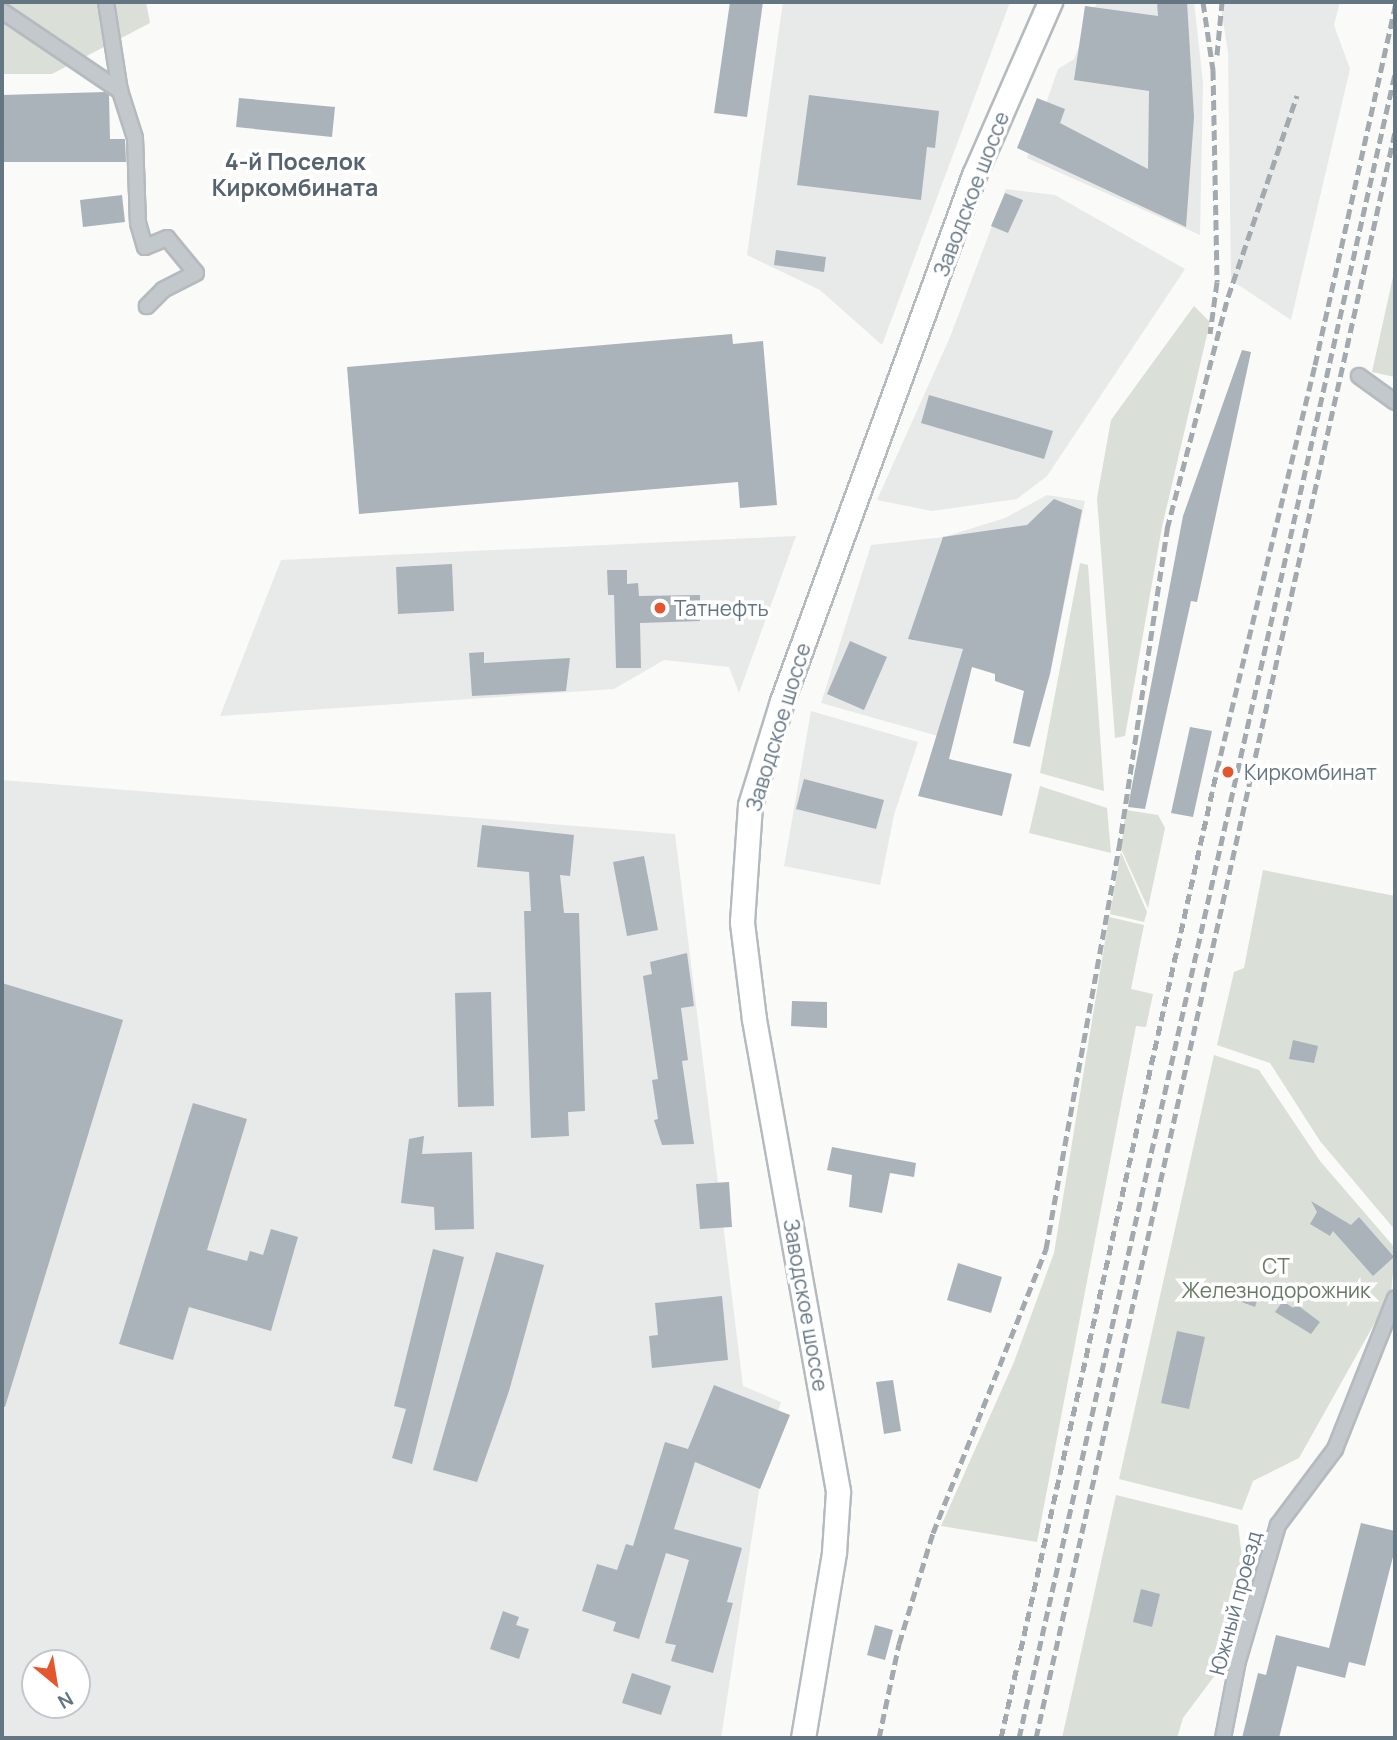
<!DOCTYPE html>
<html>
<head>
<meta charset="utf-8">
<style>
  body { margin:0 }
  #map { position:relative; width:1397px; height:1740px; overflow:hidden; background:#fafaf8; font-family:Manrope,sans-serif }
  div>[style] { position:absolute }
  .built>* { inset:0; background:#e8e9e9 }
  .green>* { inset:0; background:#dadfd7 }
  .building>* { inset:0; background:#aab3b9 }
  .roads { filter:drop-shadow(2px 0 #b5babe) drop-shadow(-2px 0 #b5babe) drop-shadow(0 2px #b5babe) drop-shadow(0 -2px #b5babe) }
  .street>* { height:14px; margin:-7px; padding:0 7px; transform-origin:7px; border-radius:7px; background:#c3c8cc }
  .primary>* { height:23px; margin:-11.5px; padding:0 11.5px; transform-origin:11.5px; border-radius:11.5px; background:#fff }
  .rail>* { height:5px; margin-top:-2.5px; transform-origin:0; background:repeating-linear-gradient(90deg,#a2aab0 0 10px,transparent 0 15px) }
  .dots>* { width:19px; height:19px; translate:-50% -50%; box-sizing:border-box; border:4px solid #fff; border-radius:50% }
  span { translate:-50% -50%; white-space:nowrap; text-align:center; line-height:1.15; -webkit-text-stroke:7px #fff; paint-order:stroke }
  .street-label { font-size:21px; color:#657683 }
  .poi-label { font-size:21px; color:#657683 }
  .left { translate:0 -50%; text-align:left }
  .park-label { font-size:21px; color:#687a64 }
  .neighbourhood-label { font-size:23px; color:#57646e; font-weight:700 }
  .frame { position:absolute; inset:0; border:4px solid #657683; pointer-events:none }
  .north { position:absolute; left:21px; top:1649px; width:70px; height:70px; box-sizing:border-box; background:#fff; border:2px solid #c1c8cd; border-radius:50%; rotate:150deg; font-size:19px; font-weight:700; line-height:28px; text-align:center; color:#657683 }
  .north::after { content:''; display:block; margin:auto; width:24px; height:32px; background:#e4572e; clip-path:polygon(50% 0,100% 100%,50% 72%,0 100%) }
</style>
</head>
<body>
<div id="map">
  <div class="built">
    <div style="clip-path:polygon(783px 2px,1010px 2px,882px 345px,820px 290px,747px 255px)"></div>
    <div style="clip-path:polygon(1097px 2px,1194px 2px,1203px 83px,1200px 235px,1027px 158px,1058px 69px,1074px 59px)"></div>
    <div style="clip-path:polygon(1220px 2px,1340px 2px,1334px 25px,1350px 69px,1291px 320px,1231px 280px,1228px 52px)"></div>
    <div style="clip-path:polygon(1006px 189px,1055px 195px,1185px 269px,1047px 476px,1017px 499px,932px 511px,877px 500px,950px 337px)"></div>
    <div style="clip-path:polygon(1047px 495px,1085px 501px,1050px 674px,963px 649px,938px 736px,821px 703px,871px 545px,944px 537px,1005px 518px)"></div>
    <div style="clip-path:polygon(796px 536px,739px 693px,729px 667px,664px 660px,614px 689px,220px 716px,281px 560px)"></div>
    <div style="clip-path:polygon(811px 711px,918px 742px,894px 815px,880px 885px,784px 866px)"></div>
    <div style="clip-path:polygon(evenodd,2px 780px,675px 834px,743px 1386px,781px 1402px,765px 1452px,721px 1738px,2px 1738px,2px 780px,35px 1663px,77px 1663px,77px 1705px,35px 1705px,35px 1663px)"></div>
  </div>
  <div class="green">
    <div style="clip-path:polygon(2px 2px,146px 2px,150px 23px,52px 74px,2px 74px)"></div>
    <div style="clip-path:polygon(1395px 268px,1395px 377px,1372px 372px)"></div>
    <div style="clip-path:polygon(1194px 306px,1210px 322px,1162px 527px,1125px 736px,1115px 738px,1097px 498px,1111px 420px)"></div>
    <div style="clip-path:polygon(1080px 563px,1088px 565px,1104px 791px,1040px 773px)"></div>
    <div style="clip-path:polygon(1040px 786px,1107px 808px,1111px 853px,1029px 833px)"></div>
    <div style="clip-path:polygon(1126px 810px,1158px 815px,1165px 828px,1148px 908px,1121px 849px)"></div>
    <div style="clip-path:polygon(1121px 852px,1147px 912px,1144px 922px,1110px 914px)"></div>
    <div style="clip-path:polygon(1263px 870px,1395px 896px,1395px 1230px,1320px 1141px,1270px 1063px,1217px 1045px,1234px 972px,1244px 968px)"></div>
    <div style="clip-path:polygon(1109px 917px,1144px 925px,1131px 989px,1153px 994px,1146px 1027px,1136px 1026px,1037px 1542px,941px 1526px,1014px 1362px,1054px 1253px)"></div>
    <div style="clip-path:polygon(1214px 1055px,1259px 1070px,1320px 1161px,1395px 1248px,1391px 1294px,1299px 1458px,1253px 1481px,1242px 1510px,1119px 1479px)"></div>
    <div style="clip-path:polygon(1116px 1495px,1238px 1525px,1247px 1596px,1221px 1667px,1183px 1718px,1177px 1738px,1062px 1738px)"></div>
  </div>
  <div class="building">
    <div style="clip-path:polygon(730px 2px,763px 2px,747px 117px,714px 113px)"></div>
    <div style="clip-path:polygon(1157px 2px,1187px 2px,1194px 117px,1186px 227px,1017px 148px,1037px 98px,1065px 109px,1060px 123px,1148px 169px,1149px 91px,1074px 80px,1085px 6px,1158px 16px)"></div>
    <div style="clip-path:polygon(105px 92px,109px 95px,110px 139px,125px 139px,126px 162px,2px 162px,2px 95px)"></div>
    <div style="clip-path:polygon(809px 95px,939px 111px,935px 148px,927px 147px,921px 200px,797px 185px)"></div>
    <div style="clip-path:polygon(239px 98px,335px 107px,332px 137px,236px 127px)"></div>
    <div style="clip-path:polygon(1005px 193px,1023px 200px,1008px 233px,991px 226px)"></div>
    <div style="clip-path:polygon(122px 195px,125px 222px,83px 227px,80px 200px)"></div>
    <div style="clip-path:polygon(776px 250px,826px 257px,824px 272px,774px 265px)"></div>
    <div style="clip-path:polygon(732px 334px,733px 344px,763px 341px,777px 505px,740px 508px,738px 482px,359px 514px,347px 367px)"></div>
    <div style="clip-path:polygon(1242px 350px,1251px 352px,1197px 602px,1191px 601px,1145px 809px,1128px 807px,1183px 516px)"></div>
    <div style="clip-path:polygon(929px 395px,1053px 431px,1044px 459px,921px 423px)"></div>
    <div style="clip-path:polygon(1054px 499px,1082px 510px,1050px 674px,1030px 747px,1013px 743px,1024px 691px,995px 681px,995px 674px,972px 667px,949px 759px,1012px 774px,1002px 816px,918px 796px,963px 649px,908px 639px,943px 537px,1027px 525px)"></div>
    <div style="clip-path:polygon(452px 564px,454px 611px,398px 614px,396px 567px)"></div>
    <div style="clip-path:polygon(607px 570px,627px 570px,627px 584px,638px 583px,639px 596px,700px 595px,700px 621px,640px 623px,641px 668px,616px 668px,614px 595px,608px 595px)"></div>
    <div style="clip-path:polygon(850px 641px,887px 657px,864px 710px,827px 694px)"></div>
    <div style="clip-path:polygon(484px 652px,484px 663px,570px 658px,566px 691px,472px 696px,469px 653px)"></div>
    <div style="clip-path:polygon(1190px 727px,1212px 731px,1193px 817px,1171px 813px)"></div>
    <div style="clip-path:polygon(804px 779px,884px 800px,876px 829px,796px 809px)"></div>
    <div style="clip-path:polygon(482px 825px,574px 835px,570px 876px,560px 875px,564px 913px,579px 913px,585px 1111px,568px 1112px,569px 1136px,531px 1138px,524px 911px,531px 911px,529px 872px,477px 867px)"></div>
    <div style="clip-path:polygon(644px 856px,658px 930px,627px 936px,613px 862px)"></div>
    <div style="clip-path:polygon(687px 953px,694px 1006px,681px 1008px,688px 1060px,682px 1061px,694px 1144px,662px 1145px,654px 1120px,658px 1119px,652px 1080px,658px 1079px,643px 976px,652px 974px,650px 962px)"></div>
    <div style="clip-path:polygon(2px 983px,123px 1020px,5px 1407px,2px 1406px)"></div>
    <div style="clip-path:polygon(491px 992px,494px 1106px,458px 1107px,455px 993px)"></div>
    <div style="clip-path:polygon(792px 1001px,827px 1002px,827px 1028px,791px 1026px)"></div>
    <div style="clip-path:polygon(1293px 1040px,1318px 1046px,1314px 1063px,1289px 1059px)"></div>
    <div style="clip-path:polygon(193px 1103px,247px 1119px,207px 1250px,247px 1261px,250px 1251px,263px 1255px,271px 1229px,298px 1237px,271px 1331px,189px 1307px,173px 1360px,119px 1344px)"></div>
    <div style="clip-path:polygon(424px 1136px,422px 1154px,472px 1152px,474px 1229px,435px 1230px,434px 1207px,401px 1203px,409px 1139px)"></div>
    <div style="clip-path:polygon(832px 1147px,916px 1163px,914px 1177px,890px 1173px,882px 1213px,849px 1207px,852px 1175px,827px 1170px)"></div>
    <div style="clip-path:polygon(729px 1182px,732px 1227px,700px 1229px,696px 1184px)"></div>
    <div style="clip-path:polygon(1311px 1201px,1351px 1225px,1359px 1217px,1394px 1257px,1373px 1276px,1333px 1231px,1330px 1236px,1310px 1224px,1317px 1212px)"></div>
    <div style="clip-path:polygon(433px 1249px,464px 1257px,412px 1464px,392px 1458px,406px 1409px,394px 1406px)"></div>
    <div style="clip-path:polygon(496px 1252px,544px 1265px,509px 1391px,477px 1482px,433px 1470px)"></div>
    <div style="clip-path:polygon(958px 1263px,1002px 1277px,991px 1313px,947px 1300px)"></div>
    <div style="clip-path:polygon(1235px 1285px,1259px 1294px,1255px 1307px,1231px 1298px)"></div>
    <div style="clip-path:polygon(722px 1296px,728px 1360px,652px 1368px,649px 1336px,658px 1335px,655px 1303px)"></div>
    <div style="clip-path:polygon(1283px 1301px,1293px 1308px,1296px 1304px,1320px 1322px,1311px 1334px,1275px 1312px)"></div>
    <div style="clip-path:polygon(1177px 1331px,1205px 1337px,1189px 1409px,1161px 1403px)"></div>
    <div style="clip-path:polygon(893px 1380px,901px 1431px,884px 1434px,876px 1382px)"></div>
    <div style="clip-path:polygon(714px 1385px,790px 1415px,760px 1489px,695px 1462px,674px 1529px,742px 1548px,727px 1602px,733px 1603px,713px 1673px,671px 1661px,676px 1645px,665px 1643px,689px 1560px,666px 1553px,639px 1639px,613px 1631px,616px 1622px,582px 1611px,597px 1564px,617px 1570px,626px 1544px,633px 1546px,665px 1442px,688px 1449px)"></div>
    <div style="clip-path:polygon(1361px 1523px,1395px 1531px,1395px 1549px,1365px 1666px,1349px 1662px,1345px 1678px,1297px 1666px,1279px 1738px,1242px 1738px,1258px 1673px,1266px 1675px,1276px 1635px,1329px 1648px)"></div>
    <div style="clip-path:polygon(1141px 1589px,1160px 1594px,1152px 1627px,1133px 1622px)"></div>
    <div style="clip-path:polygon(503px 1611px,519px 1617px,516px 1625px,529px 1629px,519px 1659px,490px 1649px)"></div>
    <div style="clip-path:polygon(875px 1625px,893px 1630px,885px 1660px,867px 1655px)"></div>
    <div style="clip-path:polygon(632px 1673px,671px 1686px,661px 1715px,622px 1703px)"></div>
  </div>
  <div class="roads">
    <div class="street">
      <div style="left:106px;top:2px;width:90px;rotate:81.1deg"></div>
      <div style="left:2px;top:11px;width:143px;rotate:34.1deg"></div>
      <div style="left:120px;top:91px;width:49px;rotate:72.3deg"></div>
      <div style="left:135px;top:138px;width:85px;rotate:88deg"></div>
      <div style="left:138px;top:223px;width:25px;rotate:74deg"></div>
      <div style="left:145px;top:247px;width:24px;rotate:-22deg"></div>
      <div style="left:167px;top:238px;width:45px;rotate:50.4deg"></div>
      <div style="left:196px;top:273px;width:37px;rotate:153deg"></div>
      <div style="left:163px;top:290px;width:23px;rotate:135deg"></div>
      <div style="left:1359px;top:376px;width:44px;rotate:35.8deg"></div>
      <div style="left:1223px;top:1738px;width:78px;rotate:-79deg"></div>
      <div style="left:1238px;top:1661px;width:142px;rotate:-73.6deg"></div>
      <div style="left:1278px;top:1525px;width:95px;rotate:-53.1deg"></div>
      <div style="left:1335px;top:1449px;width:162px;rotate:-68.3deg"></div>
    </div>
    <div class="primary">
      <div style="left:803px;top:1738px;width:189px;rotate:-80.5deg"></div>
      <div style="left:834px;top:1552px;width:61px;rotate:-86.2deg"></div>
      <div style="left:838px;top:1491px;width:479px;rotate:-100.1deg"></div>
      <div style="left:754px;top:1019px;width:98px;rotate:-97.1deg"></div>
      <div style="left:742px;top:922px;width:117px;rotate:-86.1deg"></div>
      <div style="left:750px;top:805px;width:109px;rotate:-72.9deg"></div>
      <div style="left:782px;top:701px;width:560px;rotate:-69.95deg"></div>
      <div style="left:974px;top:175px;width:189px;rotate:-66.3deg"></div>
    </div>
  </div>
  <div class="rail">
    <div style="left:1203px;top:2px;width:69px;rotate:81.6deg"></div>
    <div style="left:1213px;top:70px;width:212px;rotate:88.9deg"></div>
    <div style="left:1217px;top:282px;width:52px;rotate:97.7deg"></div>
    <div style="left:1217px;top:55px;width:53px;rotate:-84.6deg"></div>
    <div style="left:879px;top:1738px;width:96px;rotate:-78deg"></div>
    <div style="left:899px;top:1644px;width:116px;rotate:-73deg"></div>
    <div style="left:933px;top:1533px;width:306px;rotate:-68.3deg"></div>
    <div style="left:1046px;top:1249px;width:408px;rotate:-79.7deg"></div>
    <div style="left:1119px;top:848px;width:323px;rotate:-81.4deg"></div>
    <div style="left:1167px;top:529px;width:240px;rotate:-75.3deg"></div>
    <div style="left:1228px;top:297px;width:213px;rotate:-71.1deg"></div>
    <div style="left:1001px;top:1738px;width:992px;rotate:-77.42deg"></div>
    <div style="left:1217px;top:770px;width:417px;rotate:-76.4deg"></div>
    <div style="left:1315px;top:365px;width:368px;rotate:-77.4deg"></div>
    <div style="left:1019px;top:1738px;width:1706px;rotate:-77.27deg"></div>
    <div style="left:1036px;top:1738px;width:1646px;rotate:-77.4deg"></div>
  </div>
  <div class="dots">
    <div style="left:660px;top:608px;background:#e4572e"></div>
    <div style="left:1228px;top:772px;background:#e4572e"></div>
  </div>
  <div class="street-label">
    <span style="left:971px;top:194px;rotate:-69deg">Заводское шоссе</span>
    <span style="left:778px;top:727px;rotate:-73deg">Заводское шоссе</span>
    <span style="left:806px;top:1305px;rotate:80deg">Заводское шоссе</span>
    <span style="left:1235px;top:1603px;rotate:-75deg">Южный проезд</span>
  </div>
  <div class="poi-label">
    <span class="left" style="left:674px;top:608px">Татнефть</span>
    <span class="left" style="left:1244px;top:772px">Киркомбинат</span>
  </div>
  <div class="park-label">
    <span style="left:1276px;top:1278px">СТ<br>Железнодорожник</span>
  </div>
  <div class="neighbourhood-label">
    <span style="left:295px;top:174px">4-й Поселок<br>Киркомбината</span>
  </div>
  <div class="frame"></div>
  <div class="north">N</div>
</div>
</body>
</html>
